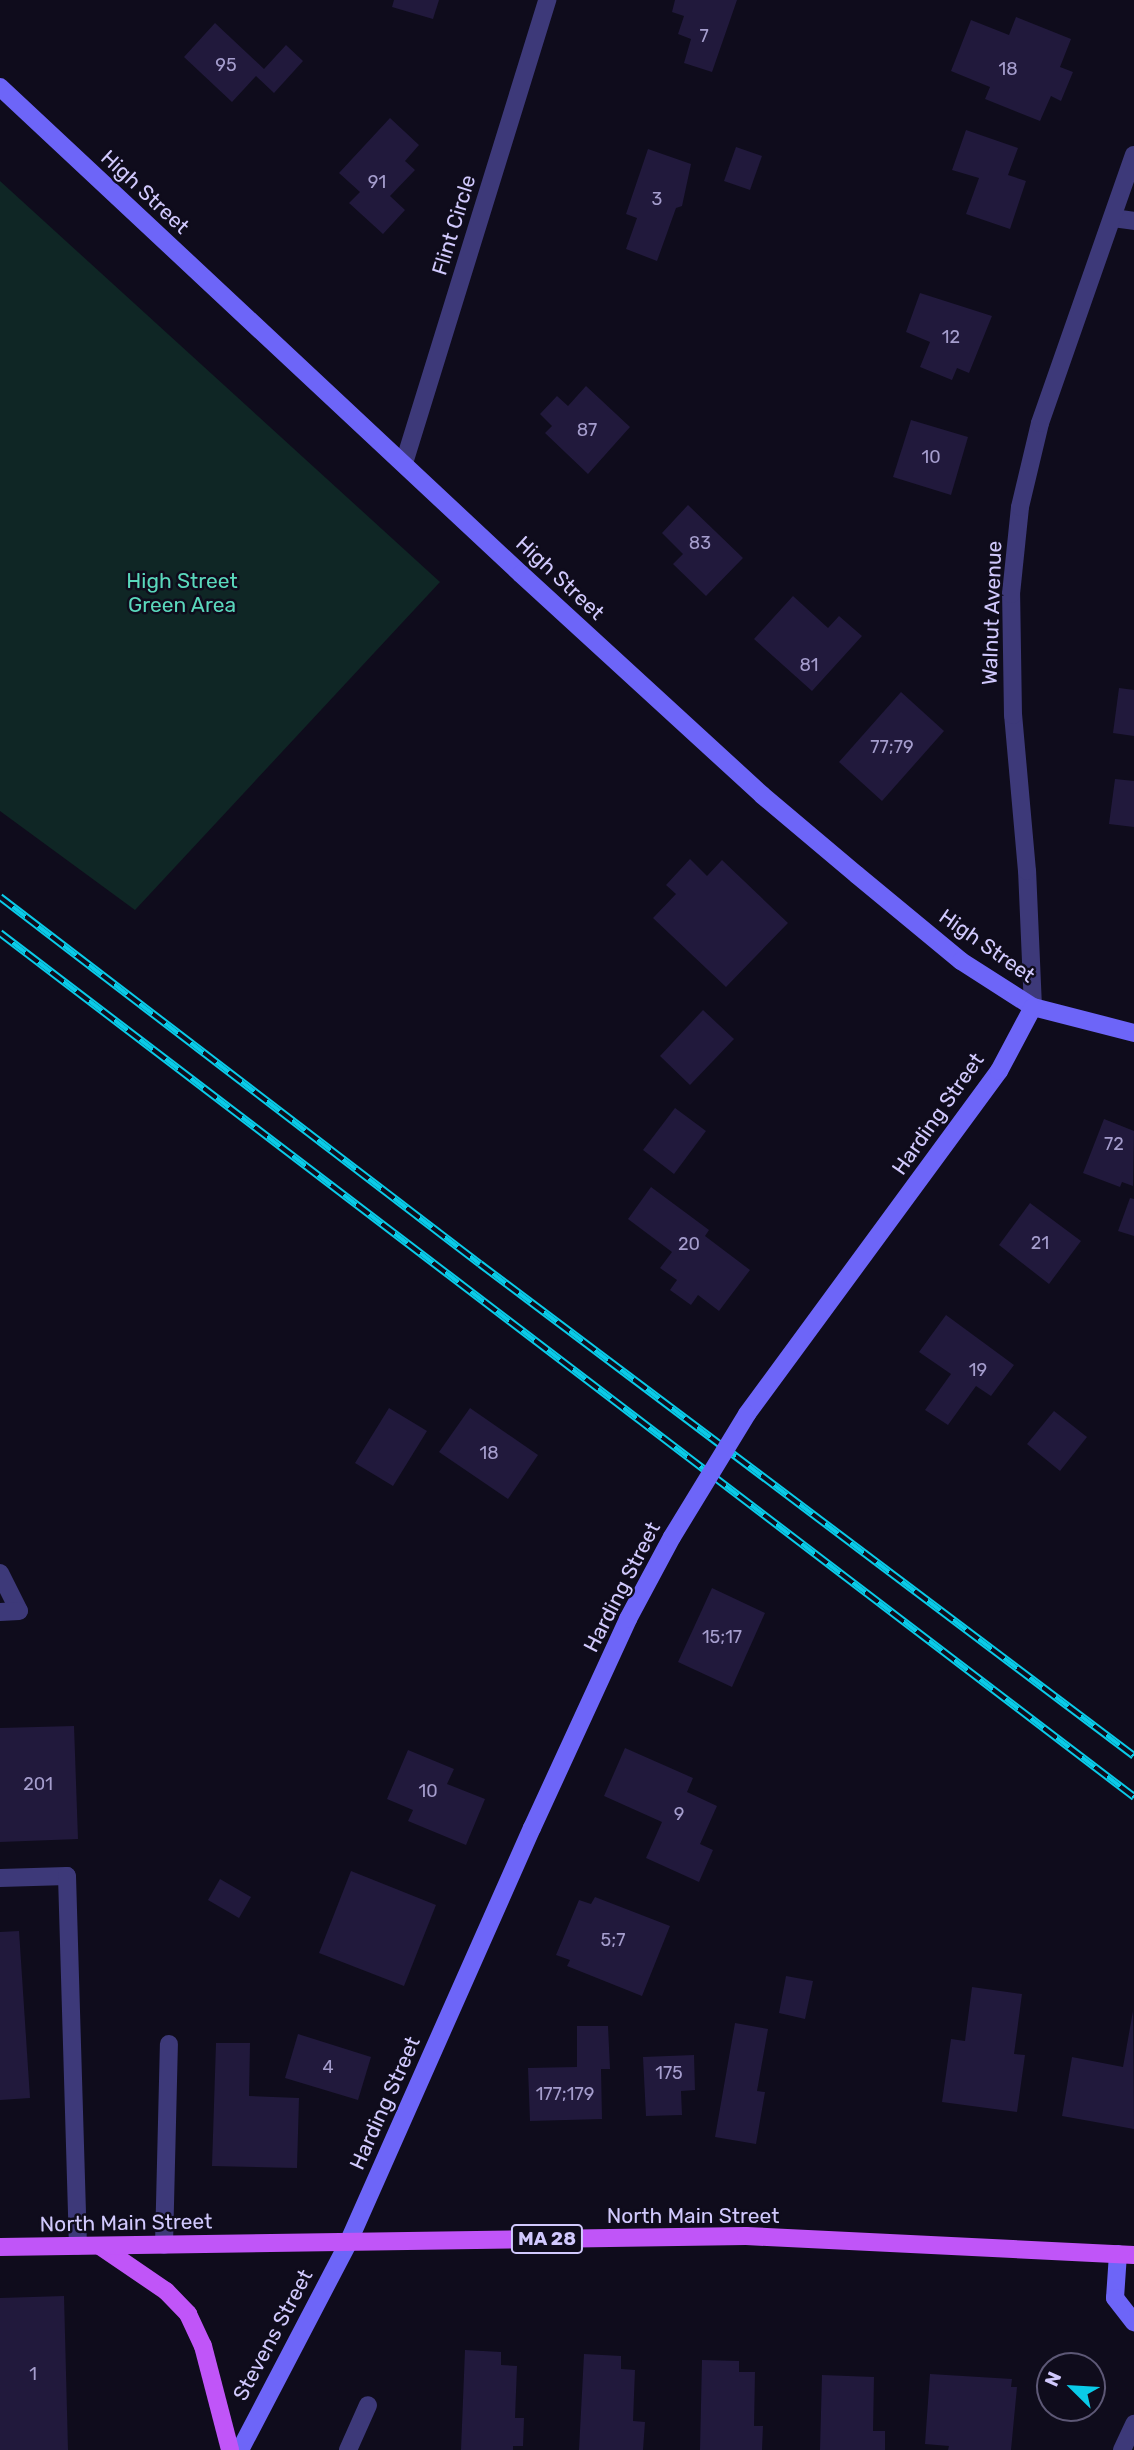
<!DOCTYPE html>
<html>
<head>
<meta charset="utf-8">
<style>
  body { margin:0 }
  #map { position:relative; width:1134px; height:2450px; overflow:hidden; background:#0f0c1c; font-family:Rubik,sans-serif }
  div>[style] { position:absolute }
  .green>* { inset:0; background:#0f2625 }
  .building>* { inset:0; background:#21193c }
  .service>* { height:18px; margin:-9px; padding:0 9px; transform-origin:9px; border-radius:9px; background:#3d3979 }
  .minor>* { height:18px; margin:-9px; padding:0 9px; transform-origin:9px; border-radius:9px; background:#3d3979 }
  .secondary>* { height:18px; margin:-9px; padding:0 9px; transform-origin:9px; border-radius:9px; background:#6d65f8 }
  .primary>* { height:18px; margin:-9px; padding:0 9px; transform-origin:9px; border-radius:9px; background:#c055f8 }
  .rail>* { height:8px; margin-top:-4px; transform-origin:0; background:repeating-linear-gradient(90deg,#0f0c1c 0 16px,#0acbe8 0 32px); box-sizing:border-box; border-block:2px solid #0acbe8 }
  .secondary-bridge>* { height:18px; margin:-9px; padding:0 9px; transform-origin:9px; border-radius:9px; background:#6d65f8 }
  span { translate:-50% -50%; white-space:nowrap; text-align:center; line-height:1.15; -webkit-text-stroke:5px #0f0c1c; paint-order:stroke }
  .number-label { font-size:18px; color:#a59dcd }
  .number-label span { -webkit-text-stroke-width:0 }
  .shield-label span { padding:2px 5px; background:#0f0c1c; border:2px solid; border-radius:5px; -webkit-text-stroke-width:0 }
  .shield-label { font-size:19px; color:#d1c9fd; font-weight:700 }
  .street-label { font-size:21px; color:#d1c9fd }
  .park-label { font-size:21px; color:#5ad8bc }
  .north { position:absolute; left:1036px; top:2352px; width:70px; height:70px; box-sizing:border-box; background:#0f0c1c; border:2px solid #5d5876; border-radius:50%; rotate:294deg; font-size:19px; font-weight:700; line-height:28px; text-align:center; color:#d1c9fd }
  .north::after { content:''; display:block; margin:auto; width:24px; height:32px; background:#0acbe8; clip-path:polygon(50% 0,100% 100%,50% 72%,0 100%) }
</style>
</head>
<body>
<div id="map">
  <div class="green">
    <div style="clip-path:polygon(0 181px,440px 582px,135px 910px,0 811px)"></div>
  </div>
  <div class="building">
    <div style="clip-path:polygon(394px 0,439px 0,433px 19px,392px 7px)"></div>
    <div style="clip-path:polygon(675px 0,737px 0,712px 72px,684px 63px,691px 39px,678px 34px,684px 16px,672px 12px)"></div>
    <div style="clip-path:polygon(1016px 17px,1071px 39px,1060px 67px,1073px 72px,1061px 101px,1051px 96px,1040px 121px,985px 99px,990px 87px,951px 71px,971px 20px,1009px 35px)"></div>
    <div style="clip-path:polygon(215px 23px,264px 69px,286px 45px,303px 61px,274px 93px,256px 76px,232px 102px,184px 57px)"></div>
    <div style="clip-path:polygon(390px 118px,419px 145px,405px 161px,415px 170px,390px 196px,405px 210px,383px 234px,349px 203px,360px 192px,339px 173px)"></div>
    <div style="clip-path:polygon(966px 130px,1018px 148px,1008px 175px,1026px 181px,1010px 229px,966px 214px,979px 178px,952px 170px)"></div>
    <div style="clip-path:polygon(736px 147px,762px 156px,750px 190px,724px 181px)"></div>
    <div style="clip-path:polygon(648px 149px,691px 164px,682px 206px,676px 208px,657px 261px,626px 249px,637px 218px,626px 214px)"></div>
    <div style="clip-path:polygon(920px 293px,992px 316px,969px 373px,957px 368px,952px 380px,920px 367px,930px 342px,906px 332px)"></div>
    <div style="clip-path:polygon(586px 386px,630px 427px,588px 474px,545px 433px,552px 426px,540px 414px,557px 396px,568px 406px)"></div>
    <div style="clip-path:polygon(911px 420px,968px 437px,951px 495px,893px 477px)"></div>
    <div style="clip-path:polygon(688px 505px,743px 558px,706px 596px,673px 564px,683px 554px,662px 533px)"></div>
    <div style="clip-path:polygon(793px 596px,828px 628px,839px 616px,862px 636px,812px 691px,754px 639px)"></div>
    <div style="clip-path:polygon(1119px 688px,1134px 690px,1134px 736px,1113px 733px)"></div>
    <div style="clip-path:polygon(901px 692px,944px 731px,882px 801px,839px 762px)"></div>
    <div style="clip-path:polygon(1115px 779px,1134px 781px,1134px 827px,1109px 824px)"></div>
    <div style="clip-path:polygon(690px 859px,707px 876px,722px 860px,788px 923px,726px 987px,653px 918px,676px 894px,666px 885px)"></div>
    <div style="clip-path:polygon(703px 1010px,734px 1039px,690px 1085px,660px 1056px)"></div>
    <div style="clip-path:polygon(675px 1108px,706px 1131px,674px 1174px,643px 1150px)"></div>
    <div style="clip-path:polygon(1104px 1119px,1134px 1131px,1133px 1186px,1122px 1182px,1120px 1187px,1083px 1173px)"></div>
    <div style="clip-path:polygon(651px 1187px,709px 1230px,705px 1236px,750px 1270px,719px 1311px,698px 1295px,691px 1305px,670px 1290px,677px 1280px,660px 1268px,672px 1252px,628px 1219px)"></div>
    <div style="clip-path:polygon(1130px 1198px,1134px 1199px,1134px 1236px,1118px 1231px)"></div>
    <div style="clip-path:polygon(1030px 1203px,1081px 1241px,1049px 1284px,999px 1245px)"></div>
    <div style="clip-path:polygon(946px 1315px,1014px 1365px,991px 1396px,976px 1386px,948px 1425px,925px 1410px,951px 1374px,919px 1352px)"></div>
    <div style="clip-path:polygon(389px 1408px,427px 1431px,393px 1486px,355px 1463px)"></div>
    <div style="clip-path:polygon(470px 1408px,538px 1455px,508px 1499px,439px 1452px)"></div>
    <div style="clip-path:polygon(1054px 1411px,1087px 1437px,1060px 1471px,1027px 1444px)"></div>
    <div style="clip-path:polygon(712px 1588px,765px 1613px,732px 1687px,678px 1662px)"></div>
    <div style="clip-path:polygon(74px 1726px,78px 1839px,0 1842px,0 1728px)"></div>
    <div style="clip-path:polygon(625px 1748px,693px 1778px,687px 1792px,717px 1806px,700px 1844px,713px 1850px,699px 1882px,646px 1858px,662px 1822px,604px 1796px)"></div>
    <div style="clip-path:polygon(408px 1750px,454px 1769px,447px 1784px,485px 1799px,466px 1845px,408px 1821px,413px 1810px,387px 1799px)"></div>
    <div style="clip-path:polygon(351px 1871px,436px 1905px,404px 1986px,319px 1953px)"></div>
    <div style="clip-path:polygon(220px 1879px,251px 1897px,239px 1918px,208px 1900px)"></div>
    <div style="clip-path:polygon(595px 1897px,670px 1926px,642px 1996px,567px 1966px,570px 1960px,556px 1955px,579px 1900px,591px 1904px)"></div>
    <div style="clip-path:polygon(19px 1931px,30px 2098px,0 2100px,0 1932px)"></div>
    <div style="clip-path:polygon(786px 1976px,813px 1981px,805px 2019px,779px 2013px)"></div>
    <div style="clip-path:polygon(972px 1987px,1022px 1994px,1014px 2054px,1025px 2055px,1017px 2112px,942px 2102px,951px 2039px,965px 2041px)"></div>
    <div style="clip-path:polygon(1133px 2011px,1134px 2129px,1062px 2116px,1072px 2057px,1123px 2067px)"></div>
    <div style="clip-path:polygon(735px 2023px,768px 2029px,757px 2091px,765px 2092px,756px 2144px,715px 2137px)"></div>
    <div style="clip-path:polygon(577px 2026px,608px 2026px,610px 2069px,601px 2069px,602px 2119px,530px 2121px,528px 2068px,577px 2067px)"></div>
    <div style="clip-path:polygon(298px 2034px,371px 2057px,358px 2100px,285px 2078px)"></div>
    <div style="clip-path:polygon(216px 2043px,250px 2043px,249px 2096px,299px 2098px,297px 2168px,212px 2166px)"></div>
    <div style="clip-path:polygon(694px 2055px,695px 2090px,681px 2091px,682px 2115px,646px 2116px,643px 2057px)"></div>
    <div style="clip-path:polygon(64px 2296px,68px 2450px,0 2450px,0 2298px)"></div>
    <div style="clip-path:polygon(465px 2350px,501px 2352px,501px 2365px,517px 2366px,515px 2418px,524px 2418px,523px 2446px,513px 2446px,513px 2450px,461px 2450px)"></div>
    <div style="clip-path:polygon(584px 2354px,621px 2356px,621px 2369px,635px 2370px,633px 2421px,645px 2422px,643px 2450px,579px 2450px)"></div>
    <div style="clip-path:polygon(702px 2360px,739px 2361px,739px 2372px,755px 2372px,754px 2426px,763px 2426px,762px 2450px,700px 2450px)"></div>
    <div style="clip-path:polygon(930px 2374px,1012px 2379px,1011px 2387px,1017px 2387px,1011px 2450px,948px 2450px,949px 2446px,925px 2444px)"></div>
    <div style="clip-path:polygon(822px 2375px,874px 2377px,873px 2431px,885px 2431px,885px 2450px,820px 2450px)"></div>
  </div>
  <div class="service">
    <div style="left:0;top:1573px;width:42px;rotate:63.4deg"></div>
    <div style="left:19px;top:1611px;width:19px;rotate:177deg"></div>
    <div style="left:0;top:1878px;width:67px;rotate:-1.7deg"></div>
    <div style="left:67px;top:1876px;width:370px;rotate:88.3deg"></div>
    <div style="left:164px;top:2245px;width:201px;rotate:-88.6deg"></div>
    <div style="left:348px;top:2450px;width:49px;rotate:-66deg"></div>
    <div style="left:1122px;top:2450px;width:29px;rotate:-65deg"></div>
  </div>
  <div class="minor">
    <div style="left:1113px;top:218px;width:21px;rotate:8deg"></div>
    <div style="left:404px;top:463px;width:485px;rotate:-72.8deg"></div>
    <div style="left:1033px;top:1007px;width:136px;rotate:-92.5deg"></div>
    <div style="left:1027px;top:871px;width:157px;rotate:-95.1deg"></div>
    <div style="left:1013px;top:715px;width:121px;rotate:-90.9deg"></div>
    <div style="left:1011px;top:594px;width:87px;rotate:-84.1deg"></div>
    <div style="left:1020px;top:507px;width:86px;rotate:-76.6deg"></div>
    <div style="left:1040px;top:423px;width:284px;rotate:-70.7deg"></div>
  </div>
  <div class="secondary">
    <div style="left:0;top:87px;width:713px;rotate:43.07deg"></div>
    <div style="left:521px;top:574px;width:327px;rotate:42.5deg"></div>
    <div style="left:762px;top:795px;width:124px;rotate:40.1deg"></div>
    <div style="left:857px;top:875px;width:135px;rotate:39.6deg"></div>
    <div style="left:961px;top:961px;width:85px;rotate:32.6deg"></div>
    <div style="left:1033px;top:1007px;width:104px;rotate:14.4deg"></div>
    <div style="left:747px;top:1414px;width:426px;rotate:-53.7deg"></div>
    <div style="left:999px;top:1071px;width:72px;rotate:-62deg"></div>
    <div style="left:1118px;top:2254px;width:44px;rotate:93.9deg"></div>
    <div style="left:1115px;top:2298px;width:31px;rotate:52deg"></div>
    <div style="left:240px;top:2450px;width:233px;rotate:-62.4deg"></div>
    <div style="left:348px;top:2243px;width:454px;rotate:-66.1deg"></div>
    <div style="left:532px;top:1828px;width:230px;rotate:-65.3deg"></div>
    <div style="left:628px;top:1619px;width:93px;rotate:-61.8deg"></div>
  </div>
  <div class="primary">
    <div style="left:100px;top:2246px;width:80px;rotate:34.3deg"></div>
    <div style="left:166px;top:2291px;width:32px;rotate:46deg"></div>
    <div style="left:188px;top:2314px;width:35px;rotate:65deg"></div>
    <div style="left:203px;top:2346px;width:107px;rotate:75.4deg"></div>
    <div style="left:0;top:2247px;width:746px;rotate:-0.84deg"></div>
    <div style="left:746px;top:2236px;width:388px;rotate:2.8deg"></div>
  </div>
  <div class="rail">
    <div style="left:0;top:897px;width:604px;rotate:37.4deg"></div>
    <div style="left:480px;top:1264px;width:818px;rotate:36.95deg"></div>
    <div style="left:0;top:933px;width:1426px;rotate:37.3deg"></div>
  </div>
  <div class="secondary-bridge">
    <div style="left:672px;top:1537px;width:144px;rotate:-58.6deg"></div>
  </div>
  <div class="number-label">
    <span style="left:704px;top:36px">7</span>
    <span style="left:226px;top:65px">95</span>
    <span style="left:1008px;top:69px">18</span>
    <span style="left:377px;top:182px">91</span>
    <span style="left:657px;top:199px">3</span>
    <span style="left:951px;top:337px">12</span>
    <span style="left:587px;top:430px">87</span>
    <span style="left:931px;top:457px">10</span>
    <span style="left:700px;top:543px">83</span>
    <span style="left:809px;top:665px">81</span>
    <span style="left:892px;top:747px">77;79</span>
    <span style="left:1114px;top:1144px">72</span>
    <span style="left:1040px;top:1243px">21</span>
    <span style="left:689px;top:1244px">20</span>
    <span style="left:978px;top:1370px">19</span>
    <span style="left:489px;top:1453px">18</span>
    <span style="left:722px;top:1637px">15;17</span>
    <span style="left:38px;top:1784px">201</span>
    <span style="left:428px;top:1791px">10</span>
    <span style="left:679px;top:1814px">9</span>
    <span style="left:613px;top:1940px">5;7</span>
    <span style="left:328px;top:2067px">4</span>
    <span style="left:669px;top:2073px">175</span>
    <span style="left:565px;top:2094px">177;179</span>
    <span style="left:33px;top:2374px">1</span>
  </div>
  <div class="shield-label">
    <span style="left:547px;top:2239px">MA 28</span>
  </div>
  <div class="street-label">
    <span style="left:145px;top:192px;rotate:43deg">High Street</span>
    <span style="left:454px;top:225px;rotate:-73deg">Flint Circle</span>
    <span style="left:560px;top:578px;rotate:43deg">High Street</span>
    <span style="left:992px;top:613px;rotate:-88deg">Walnut Avenue</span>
    <span style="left:987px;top:946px;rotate:35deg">High Street</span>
    <span style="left:938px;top:1114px;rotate:-55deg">Harding Street</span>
    <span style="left:622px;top:1587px;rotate:-63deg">Harding Street</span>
    <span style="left:385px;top:2103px;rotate:-66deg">Harding Street</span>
    <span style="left:693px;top:2216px">North Main Street</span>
    <span style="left:126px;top:2223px;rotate:-1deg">North Main Street</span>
    <span style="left:273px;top:2335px;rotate:-62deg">Stevens Street</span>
  </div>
  <div class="park-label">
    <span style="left:182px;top:593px">High Street<br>Green Area</span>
  </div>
  <div class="north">N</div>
</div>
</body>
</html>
